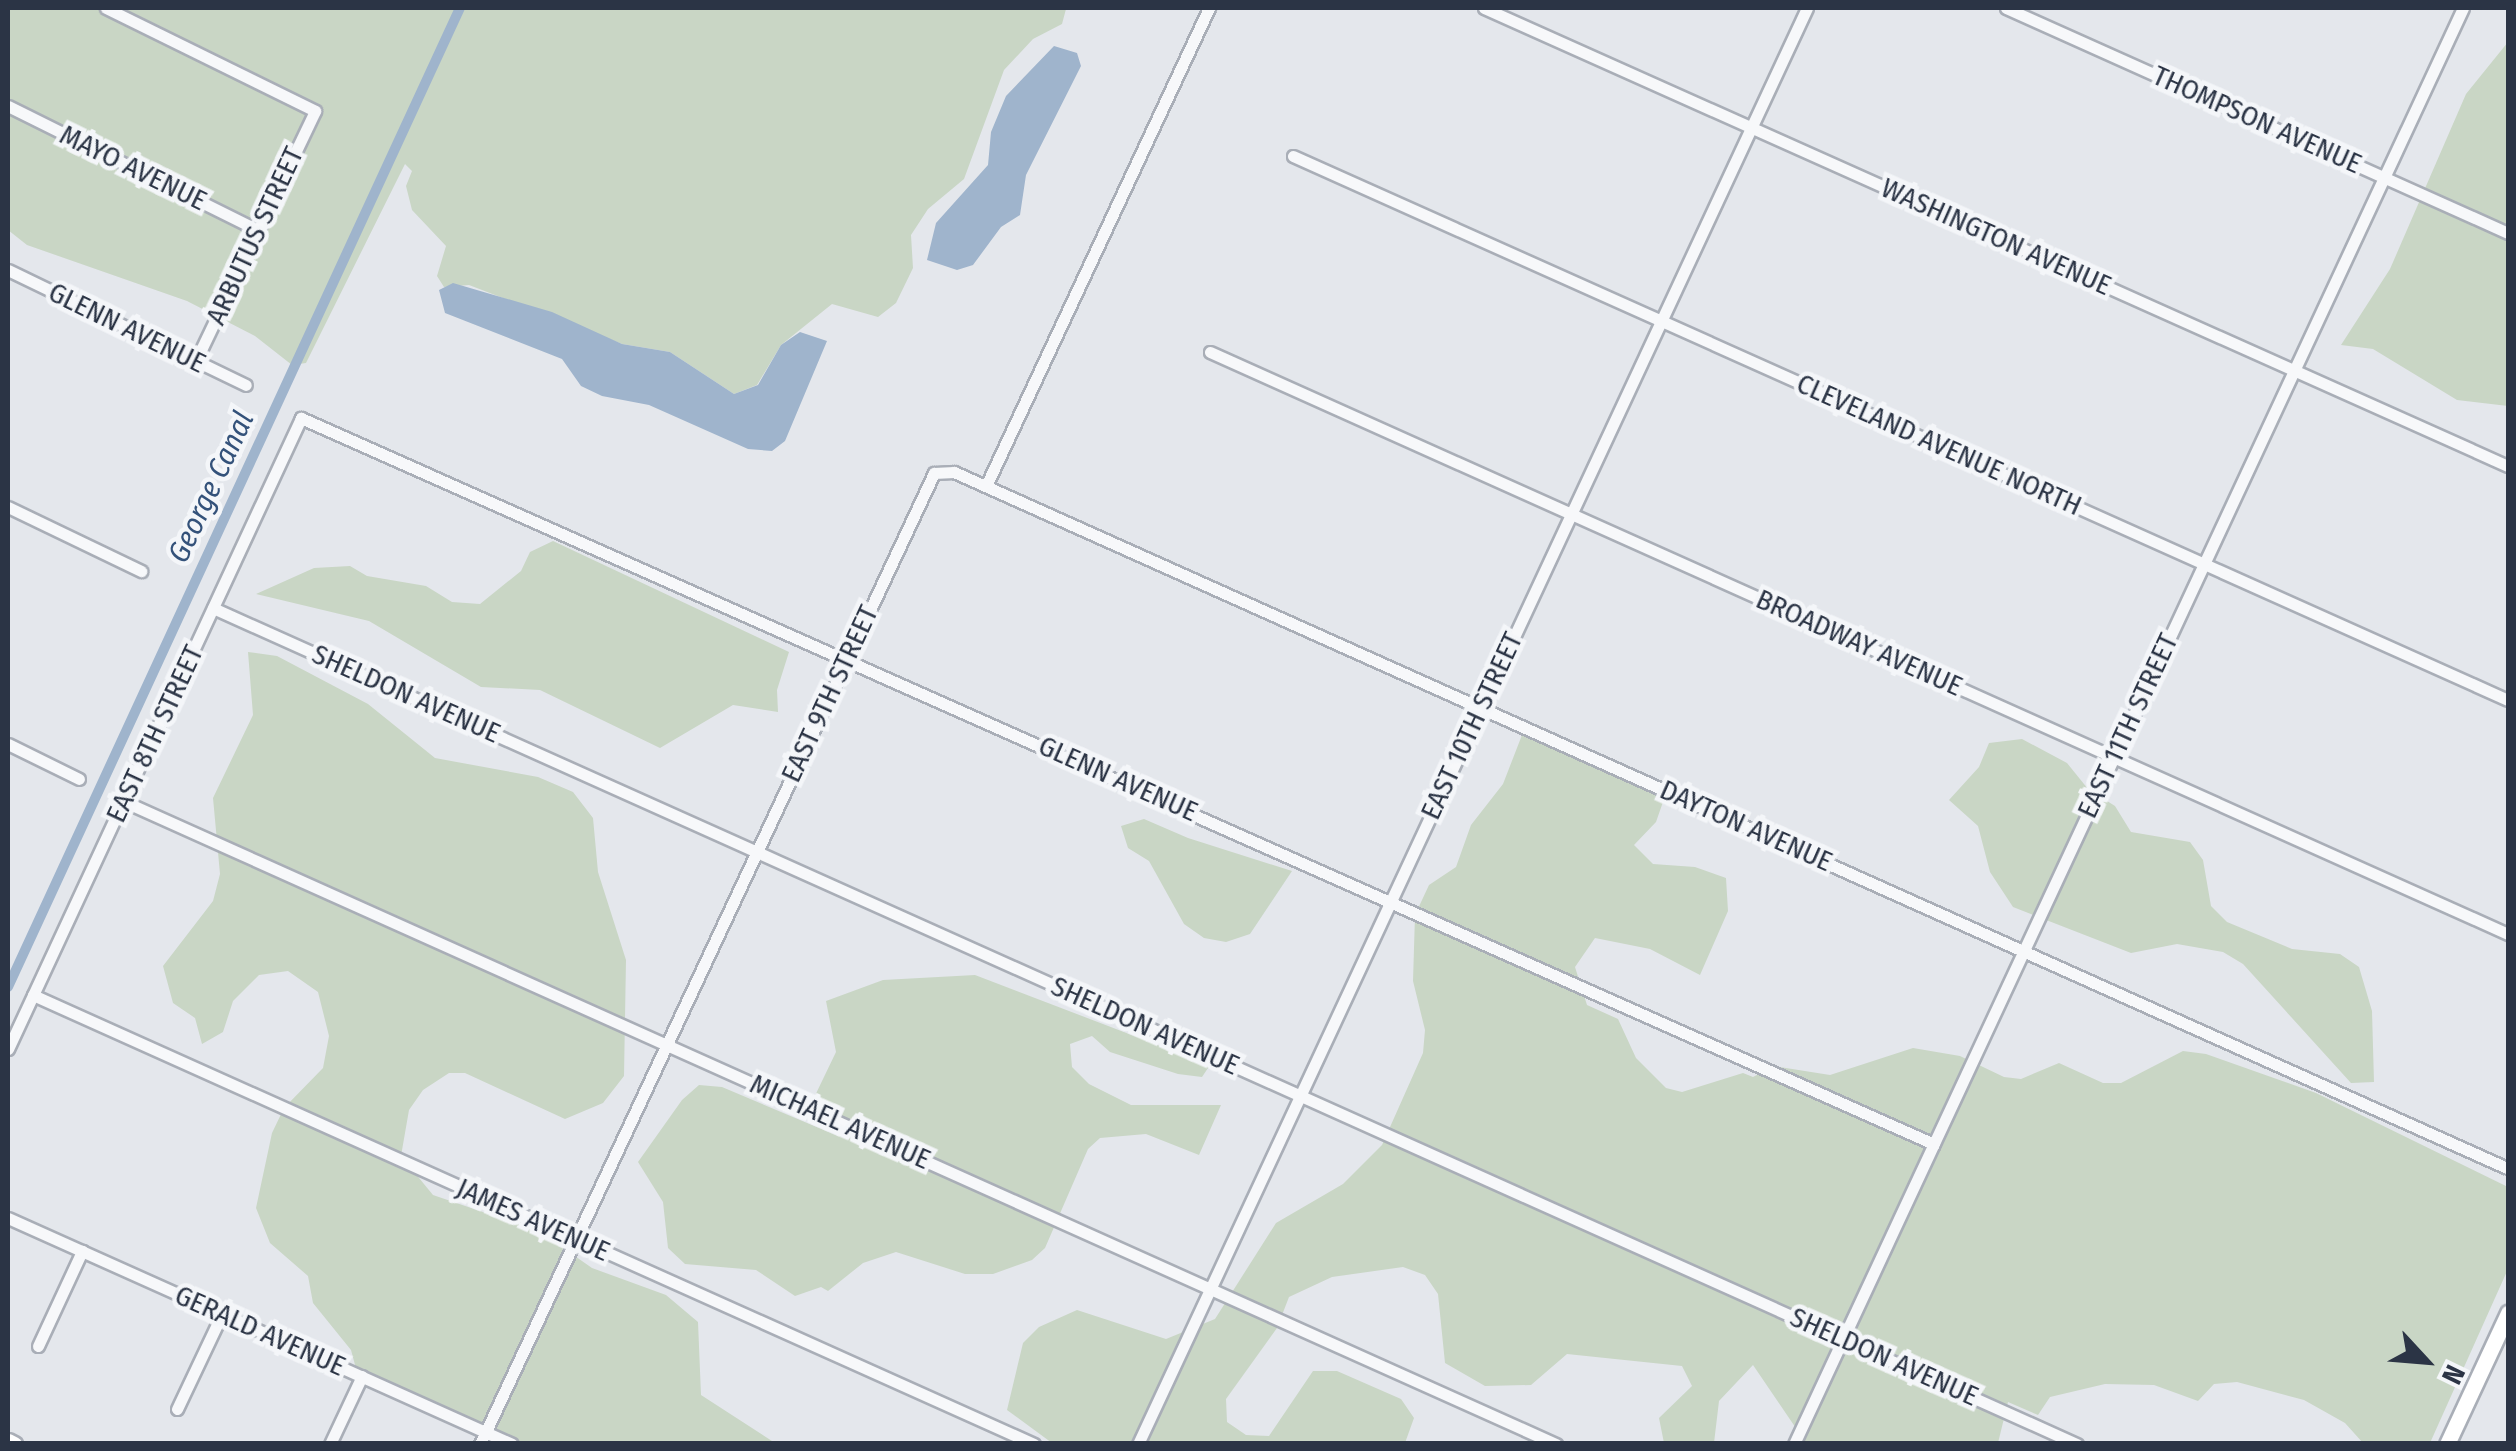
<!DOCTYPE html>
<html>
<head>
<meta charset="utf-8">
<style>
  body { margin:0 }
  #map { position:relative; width:2516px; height:1451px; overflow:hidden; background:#e4e7ec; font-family:"Fira Sans Condensed",sans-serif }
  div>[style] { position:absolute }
  .green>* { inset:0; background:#c9d6c5 }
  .water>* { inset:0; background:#9fb4cc }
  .canal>* { height:10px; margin:-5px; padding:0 5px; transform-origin:5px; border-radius:5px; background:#9fb4cc }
  .roads { filter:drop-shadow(2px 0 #a9aeb7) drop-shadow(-2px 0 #a9aeb7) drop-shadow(0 2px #a9aeb7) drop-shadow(0 -2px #a9aeb7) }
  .street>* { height:11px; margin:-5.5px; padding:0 5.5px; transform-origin:5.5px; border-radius:5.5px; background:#f7f8fa }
  .secondary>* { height:15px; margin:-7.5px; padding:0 7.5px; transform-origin:7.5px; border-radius:7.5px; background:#fff }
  span { translate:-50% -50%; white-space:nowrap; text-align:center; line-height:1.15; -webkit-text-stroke:9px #f4f6f9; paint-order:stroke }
  .street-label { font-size:28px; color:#2b3445 }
  .water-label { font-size:30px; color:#34527a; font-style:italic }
  .frame { position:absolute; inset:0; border:10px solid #2b3445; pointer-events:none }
  .north { position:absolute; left:2376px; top:1311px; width:100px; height:100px; -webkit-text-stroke:8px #f4f6f9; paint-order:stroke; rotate:116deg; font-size:28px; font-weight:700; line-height:40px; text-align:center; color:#2b3445 }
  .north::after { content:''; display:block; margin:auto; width:35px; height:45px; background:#2b3445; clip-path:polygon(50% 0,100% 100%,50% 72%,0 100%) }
</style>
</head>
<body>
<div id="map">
  <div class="green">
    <div style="clip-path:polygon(8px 8px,1066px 8px,1066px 9px,1062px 24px,1033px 39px,1004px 70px,964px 179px,928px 209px,911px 235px,913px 268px,896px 303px,878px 317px,832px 304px,781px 345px,757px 385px,734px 394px,670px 352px,622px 344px,469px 285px,444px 287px,437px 276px,446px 246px,412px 210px,406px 186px,412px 171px,405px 164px,306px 363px,292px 365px,255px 336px,187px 301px,27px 245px,8px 230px)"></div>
    <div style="clip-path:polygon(2508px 42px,2508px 406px,2457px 400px,2373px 349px,2341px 345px,2390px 269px,2466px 94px)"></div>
    <div style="clip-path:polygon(553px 541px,789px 652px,777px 690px,778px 712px,733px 705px,660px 748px,540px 690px,481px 687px,369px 621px,256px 594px,314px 568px,350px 566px,367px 576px,426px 586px,452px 602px,480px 604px,521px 571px,530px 552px)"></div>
    <div style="clip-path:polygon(248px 652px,277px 656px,368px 704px,435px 758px,538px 777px,573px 792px,593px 818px,598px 872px,626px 960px,624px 1076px,603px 1103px,565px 1119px,465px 1073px,449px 1073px,423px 1090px,409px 1110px,401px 1156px,433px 1195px,539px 1231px,592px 1268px,666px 1295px,698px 1322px,701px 1395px,775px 1443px,510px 1443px,358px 1376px,351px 1350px,313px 1303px,308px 1276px,270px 1243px,256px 1208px,272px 1133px,284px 1108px,323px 1068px,329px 1036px,318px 992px,288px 971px,259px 975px,233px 1001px,223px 1032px,202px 1044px,195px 1018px,173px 1003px,163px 966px,213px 901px,220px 874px,213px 798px,253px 715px)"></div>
    <div style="clip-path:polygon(1522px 735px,1664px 799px,1656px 822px,1634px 845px,1653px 864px,1695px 867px,1726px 878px,1728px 911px,1700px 975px,1650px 949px,1595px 938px,1575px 967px,1587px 1005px,1618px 1019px,1636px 1058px,1666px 1088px,1682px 1092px,1743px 1073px,1753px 1077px,1774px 1066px,1830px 1075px,1913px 1048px,1960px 1056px,2004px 1077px,2021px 1079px,2059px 1063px,2103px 1083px,2121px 1083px,2183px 1051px,2206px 1054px,2316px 1093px,2508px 1187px,2508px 1269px,2430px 1443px,2363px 1443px,2345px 1423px,2304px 1400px,2237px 1382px,2214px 1384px,2198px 1401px,2154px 1385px,2105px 1384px,2050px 1397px,2038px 1415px,2008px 1402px,1998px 1443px,1806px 1443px,1753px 1365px,1719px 1401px,1714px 1443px,1664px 1443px,1659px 1418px,1692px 1386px,1682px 1366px,1567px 1354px,1531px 1385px,1485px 1386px,1445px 1363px,1438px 1294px,1425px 1275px,1403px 1267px,1332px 1277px,1289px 1297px,1277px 1328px,1226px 1399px,1227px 1422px,1246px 1435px,1269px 1436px,1313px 1371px,1337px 1371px,1401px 1399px,1414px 1418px,1405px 1443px,1052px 1443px,1007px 1410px,1023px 1343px,1039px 1327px,1077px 1310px,1166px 1339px,1215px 1319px,1276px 1223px,1343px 1184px,1382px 1145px,1423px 1053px,1425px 1030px,1413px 981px,1415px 915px,1429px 885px,1456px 867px,1471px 825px,1503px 784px)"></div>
    <div style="clip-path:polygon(2022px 739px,2067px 763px,2088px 789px,2115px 806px,2131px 832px,2190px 842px,2203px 860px,2211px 906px,2227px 922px,2292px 949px,2340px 954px,2359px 967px,2372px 1011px,2374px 1082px,2351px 1083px,2243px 964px,2223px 952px,2177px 944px,2131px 953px,2013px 907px,1990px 872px,1978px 826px,1949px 800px,1979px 767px,1989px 743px)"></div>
    <div style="clip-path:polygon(1144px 819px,1188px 838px,1292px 871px,1250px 934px,1226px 942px,1204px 938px,1184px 924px,1149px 861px,1128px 848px,1121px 826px)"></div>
    <div style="clip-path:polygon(975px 975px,1210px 1065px,1202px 1077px,1178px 1074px,1110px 1052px,1092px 1036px,1070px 1044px,1072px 1067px,1089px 1084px,1131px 1105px,1221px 1105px,1199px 1155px,1146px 1134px,1100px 1138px,1088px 1149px,1045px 1248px,1032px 1260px,993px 1274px,965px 1274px,896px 1252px,863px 1263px,828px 1291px,821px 1287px,795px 1296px,756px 1270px,685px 1264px,668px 1248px,663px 1202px,638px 1162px,682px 1100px,699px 1085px,722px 1087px,838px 1136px,839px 1119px,810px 1106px,836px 1052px,826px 1001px,883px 980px)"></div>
  </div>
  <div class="water">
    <div style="clip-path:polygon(1054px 46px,1077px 53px,1081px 66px,1026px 175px,1020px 215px,1001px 227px,973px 265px,957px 270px,927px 260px,936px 223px,988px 165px,991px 132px,1006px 96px)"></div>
    <div style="clip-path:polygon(453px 283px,552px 312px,622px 344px,670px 352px,734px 394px,758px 385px,781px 345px,800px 332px,827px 341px,785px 441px,772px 451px,748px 449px,649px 405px,602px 396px,581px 386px,562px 359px,445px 313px,439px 290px)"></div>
  </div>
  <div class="canal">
    <div style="left:8px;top:987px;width:1078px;rotate:-65.22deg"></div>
  </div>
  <div class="roads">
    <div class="street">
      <div style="left:106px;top:8px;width:233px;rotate:26.2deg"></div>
      <div style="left:315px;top:111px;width:277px;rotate:115.5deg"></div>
      <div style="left:1484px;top:8px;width:1122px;rotate:24.1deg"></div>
      <div style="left:2006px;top:8px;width:550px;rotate:24.14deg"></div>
      <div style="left:8px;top:106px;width:279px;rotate:26.4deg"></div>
      <div style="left:1293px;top:156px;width:1331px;rotate:24.12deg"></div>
      <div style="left:8px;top:270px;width:264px;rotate:25.8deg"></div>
      <div style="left:1210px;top:352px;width:1423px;rotate:24.15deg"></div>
      <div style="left:986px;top:486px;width:527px;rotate:-64.99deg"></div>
      <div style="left:8px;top:507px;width:148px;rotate:25.7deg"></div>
      <div style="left:213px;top:608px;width:2043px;rotate:24.16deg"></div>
      <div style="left:8px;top:744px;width:79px;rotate:26.2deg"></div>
      <div style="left:123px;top:801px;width:1571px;rotate:24.17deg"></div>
      <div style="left:33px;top:995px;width:1097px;rotate:24.16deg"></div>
      <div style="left:8px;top:1049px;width:696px;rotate:-65.09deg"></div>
      <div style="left:301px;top:418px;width:1787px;rotate:23.97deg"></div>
      <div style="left:8px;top:1218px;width:552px;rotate:24.15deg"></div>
      <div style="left:38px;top:1346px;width:105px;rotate:-65.1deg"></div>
      <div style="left:177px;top:1409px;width:105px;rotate:-64.7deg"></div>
      <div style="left:330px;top:1444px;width:75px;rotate:-64.8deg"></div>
      <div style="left:480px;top:1444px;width:1072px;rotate:-64.94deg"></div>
      <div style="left:934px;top:473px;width:20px;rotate:-3deg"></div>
      <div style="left:954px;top:472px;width:1700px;rotate:24.14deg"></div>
      <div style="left:1138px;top:1444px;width:1584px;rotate:-65.02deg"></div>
      <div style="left:1794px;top:1444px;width:1584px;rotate:-65.02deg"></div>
    </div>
    <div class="secondary">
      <div style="left:8px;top:1441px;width:7px;rotate:27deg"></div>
      <div style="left:2447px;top:1444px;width:145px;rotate:-65deg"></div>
    </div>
  </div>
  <div class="street-label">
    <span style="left:2257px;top:120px;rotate:24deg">THOMPSON AVENUE</span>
    <span style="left:133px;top:168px;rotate:26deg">MAYO AVENUE</span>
    <span style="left:255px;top:236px;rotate:-65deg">ARBUTUS STREET</span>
    <span style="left:1996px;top:237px;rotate:24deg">WASHINGTON AVENUE</span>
    <span style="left:127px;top:328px;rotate:26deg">GLENN AVENUE</span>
    <span style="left:1939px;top:445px;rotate:24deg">CLEVELAND AVENUE NORTH</span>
    <span style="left:1859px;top:643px;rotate:24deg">BROADWAY AVENUE</span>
    <span style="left:406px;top:694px;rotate:24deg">SHELDON AVENUE</span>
    <span style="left:830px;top:694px;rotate:-65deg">EAST 9TH STREET</span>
    <span style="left:1472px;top:726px;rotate:-65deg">EAST 10TH STREET</span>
    <span style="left:2128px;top:726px;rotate:-65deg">EAST 11TH STREET</span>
    <span style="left:155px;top:734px;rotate:-65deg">EAST 8TH STREET</span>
    <span style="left:1118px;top:779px;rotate:24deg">GLENN AVENUE</span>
    <span style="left:1746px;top:826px;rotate:24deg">DAYTON AVENUE</span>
    <span style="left:1145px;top:1026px;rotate:24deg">SHELDON AVENUE</span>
    <span style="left:840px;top:1122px;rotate:24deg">MICHAEL AVENUE</span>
    <span style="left:533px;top:1220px;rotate:24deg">JAMES AVENUE</span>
    <span style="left:260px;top:1331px;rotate:24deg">GERALD AVENUE</span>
    <span style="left:1884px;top:1357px;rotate:24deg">SHELDON AVENUE</span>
  </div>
  <div class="water-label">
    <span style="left:211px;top:487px;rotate:-65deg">George Canal</span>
  </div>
  <div class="frame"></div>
  <div class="north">N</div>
</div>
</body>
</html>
